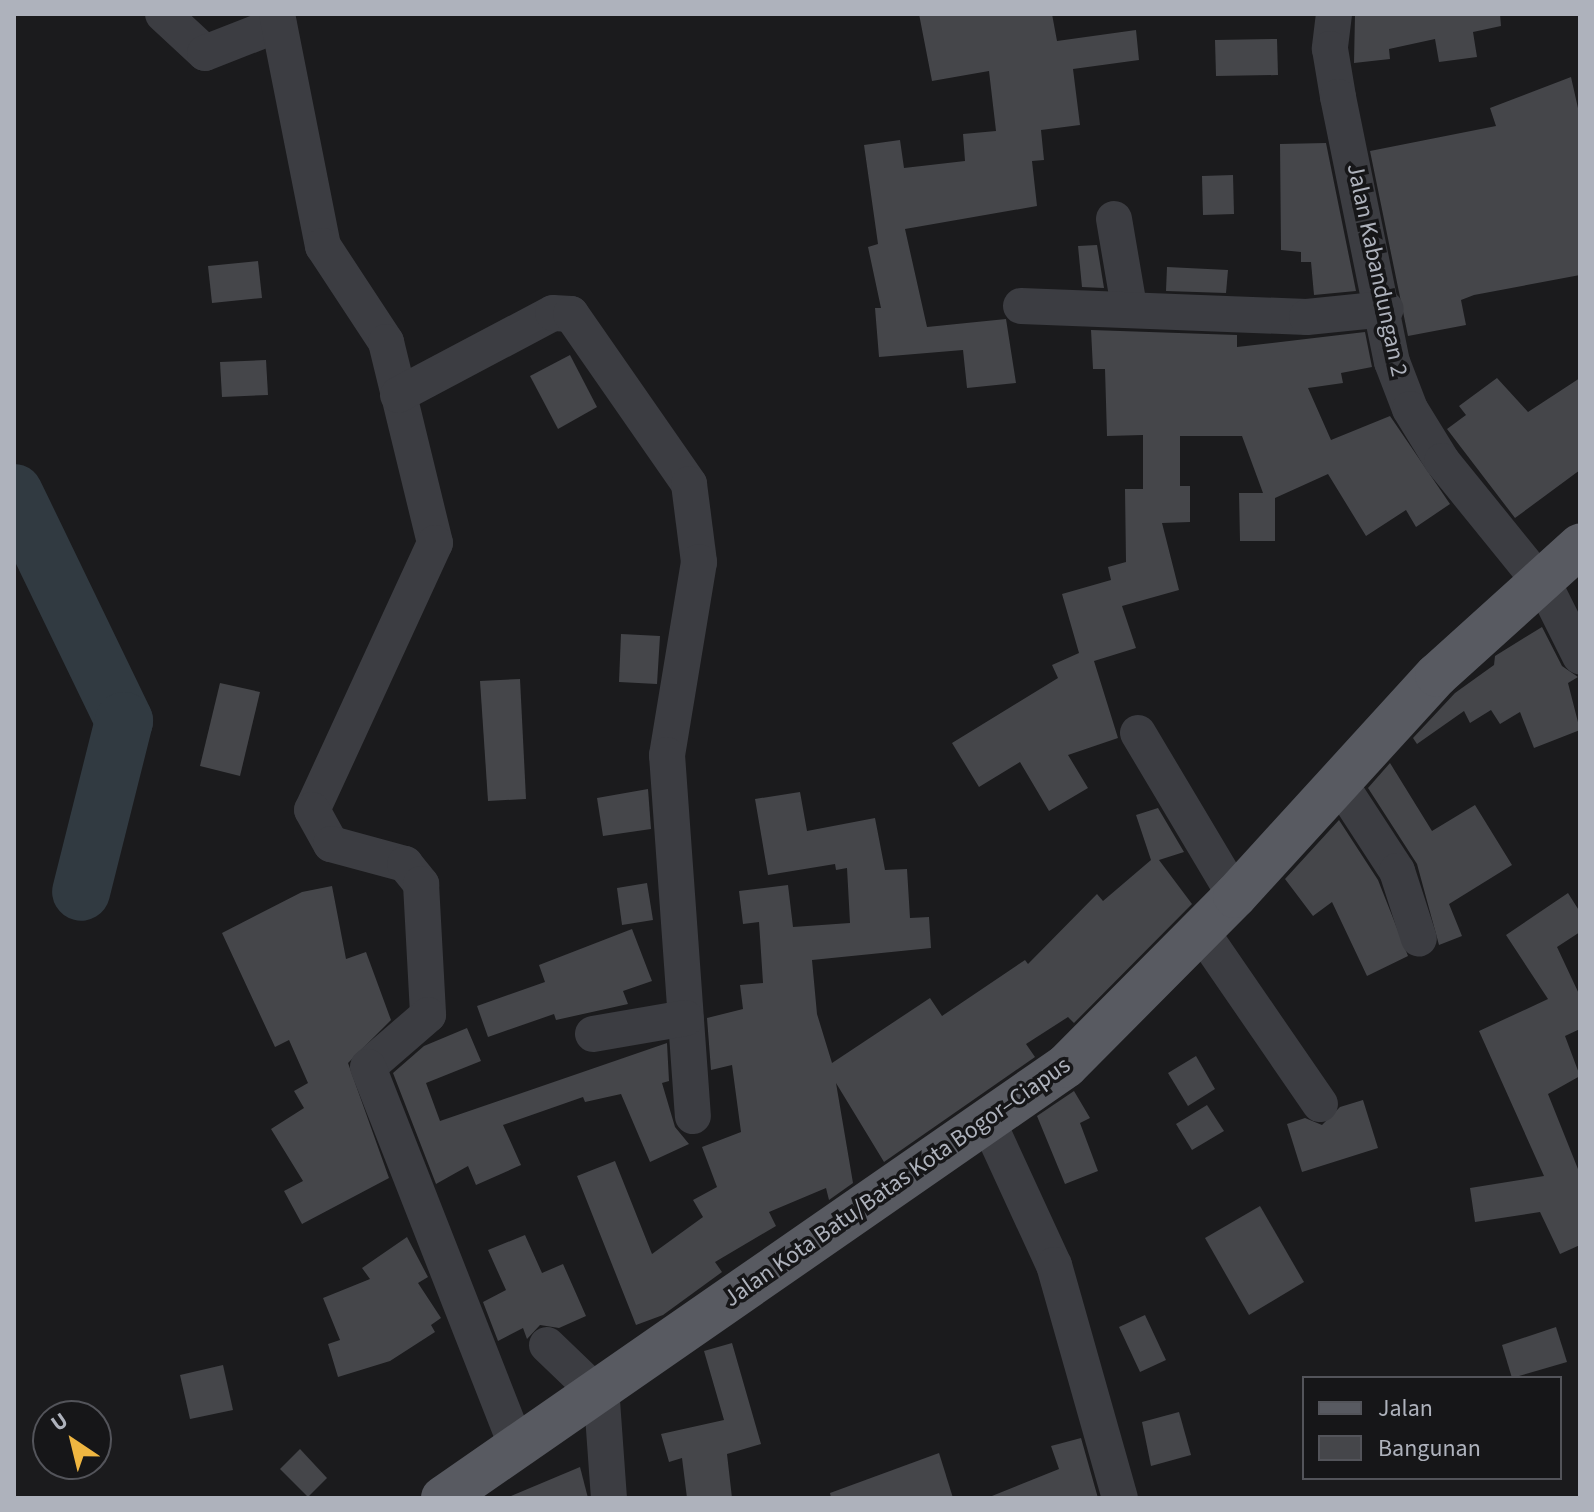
<!DOCTYPE html>
<html>
<head>
<meta charset="utf-8">
<style>
  body { margin:0 }
  #map { position:relative; width:1594px; height:1512px; overflow:hidden; background:#1b1b1d; font-family:"Source Sans 3",sans-serif }
  div>[style] { position:absolute }
  .river>* { height:58px; margin:-29px; padding:0 29px; transform-origin:29px; border-radius:29px; background:#313a41 }
  .building>* { inset:0; background:#45464a }
  .minor>* { height:36px; margin:-18px; padding:0 18px; transform-origin:18px; border-radius:18px; background:#3c3d42 }
  .major>* { height:44px; margin:-22px; padding:0 22px; transform-origin:22px; border-radius:22px; background:#585a61 }
  span { translate:-50% -50%; white-space:nowrap; text-align:center; line-height:1.15; -webkit-text-stroke:7px #161618; paint-order:stroke }
  .street-label { font-size:24px; color:#aeb2bc }
  .frame { position:absolute; inset:0; border:16px solid #aeb2bc; pointer-events:none }
  .legend { position:absolute; left:1302px; top:1376px; width:260px; height:104px; box-sizing:border-box; background:#161618; border:2px solid #53545a; margin:0; padding:10px 14px; list-style:none; font-size:24px; color:#aeb2bc }
  .legend li { display:flex; align-items:center; gap:16px; height:40px }
  .legend b { width:40px; border:2px solid #53545a }
  .north { position:absolute; left:32px; top:1400px; width:80px; height:80px; box-sizing:border-box; background:#161618; border:2px solid #53545a; border-radius:50%; rotate:325deg; font-size:22px; font-weight:700; line-height:32px; text-align:center; color:#aeb2bc }
  .north::after { content:''; display:block; margin:auto; width:28px; height:36px; background:#efb641; clip-path:polygon(50% 0,100% 100%,50% 72%,0 100%) }
</style>
</head>
<body>
<div id="map">
  <div class="river">
    <div style="left:14px;top:493px;width:253px;rotate:64.2deg"></div>
    <div style="left:124px;top:721px;width:176px;rotate:104.1deg"></div>
  </div>
  <div class="building">
    <div style="clip-path:polygon(919px 14px,1052px 14px,1057px 41px,1136px 30px,1139px 60px,1073px 69px,1080px 125px,1041px 130px,1044px 160px,1032px 161px,1037px 206px,905px 229px,927px 327px,1006px 319px,1016px 383px,967px 388px,963px 350px,879px 357px,875px 308px,881px 308px,868px 247px,878px 244px,864px 145px,900px 140px,904px 168px,965px 161px,963px 134px,996px 131px,989px 71px,932px 81px)"></div>
    <div style="clip-path:polygon(1355px 14px,1500px 14px,1501px 26px,1473px 32px,1477px 57px,1439px 62px,1435px 39px,1389px 49px,1390px 59px,1354px 63px)"></div>
    <div style="clip-path:polygon(1277px 39px,1278px 75px,1216px 76px,1215px 40px)"></div>
    <div style="clip-path:polygon(1571px 77px,1580px 117px,1580px 275px,1474px 295px,1461px 300px,1466px 325px,1408px 336px,1370px 151px,1496px 126px,1490px 108px)"></div>
    <div style="clip-path:polygon(1326px 143px,1356px 291px,1314px 295px,1311px 262px,1301px 262px,1301px 252px,1281px 250px,1280px 144px)"></div>
    <div style="clip-path:polygon(1233px 175px,1234px 214px,1203px 215px,1202px 176px)"></div>
    <div style="clip-path:polygon(1097px 245px,1104px 288px,1082px 287px,1078px 246px)"></div>
    <div style="clip-path:polygon(258px 261px,262px 298px,212px 303px,208px 266px)"></div>
    <div style="clip-path:polygon(1167px 267px,1228px 270px,1226px 293px,1166px 291px)"></div>
    <div style="clip-path:polygon(1091px 330px,1237px 335px,1237px 347px,1365px 332px,1372px 367px,1341px 373px,1343px 383px,1308px 388px,1331px 440px,1390px 416px,1450px 504px,1416px 527px,1406px 510px,1366px 536px,1328px 474px,1275px 498px,1275px 541px,1240px 541px,1239px 493px,1263px 493px,1242px 436px,1180px 436px,1180px 486px,1190px 486px,1190px 522px,1162px 523px,1179px 590px,1122px 606px,1136px 648px,1094px 661px,1118px 738px,1068px 755px,1088px 788px,1049px 811px,1020px 762px,979px 787px,952px 743px,1058px 678px,1052px 665px,1079px 653px,1062px 594px,1111px 580px,1108px 567px,1126px 562px,1125px 489px,1143px 489px,1143px 435px,1107px 436px,1105px 369px,1093px 369px)"></div>
    <div style="clip-path:polygon(570px 355px,597px 407px,558px 429px,530px 376px)"></div>
    <div style="clip-path:polygon(266px 360px,268px 395px,222px 397px,220px 362px)"></div>
    <div style="clip-path:polygon(1497px 378px,1528px 412px,1580px 378px,1580px 470px,1515px 518px,1447px 429px,1466px 415px,1459px 406px)"></div>
    <div style="clip-path:polygon(1542px 627px,1562px 666px,1578px 677px,1568px 683px,1580px 730px,1534px 748px,1520px 712px,1500px 724px,1491px 710px,1470px 723px,1464px 711px,1417px 744px,1413px 738px,1455px 693px,1494px 665px,1495px 656px)"></div>
    <div style="clip-path:polygon(621px 634px,660px 636px,657px 684px,619px 682px)"></div>
    <div style="clip-path:polygon(520px 679px,526px 799px,488px 801px,480px 681px)"></div>
    <div style="clip-path:polygon(220px 683px,260px 692px,240px 776px,200px 766px)"></div>
    <div style="clip-path:polygon(1390px 763px,1432px 831px,1475px 805px,1512px 865px,1449px 904px,1462px 936px,1439px 945px,1417px 864px,1368px 788px)"></div>
    <div style="clip-path:polygon(648px 789px,651px 829px,603px 836px,597px 798px)"></div>
    <div style="clip-path:polygon(800px 792px,807px 831px,875px 818px,885px 870px,907px 869px,910px 918px,929px 917px,931px 948px,812px 960px,817px 1014px,832px 1063px,930px 998px,942px 1016px,1025px 960px,1028px 964px,1097px 894px,1103px 901px,1151px 860px,1136px 815px,1158px 808px,1184px 852px,1159px 860px,1192px 904px,1074px 1023px,1068px 1017px,1026px 1044px,1035px 1057px,884px 1162px,836px 1083px,853px 1183px,829px 1200px,826px 1188px,769px 1212px,776px 1226px,715px 1262px,722px 1272px,663px 1315px,636px 1325px,577px 1176px,615px 1161px,652px 1254px,703px 1217px,693px 1200px,717px 1187px,702px 1147px,741px 1132px,732px 1065px,711px 1070px,707px 1018px,743px 1009px,740px 985px,763px 983px,759px 922px,743px 924px,739px 891px,788px 885px,793px 927px,850px 923px,847px 868px,836px 870px,835px 864px,768px 875px,755px 799px)"></div>
    <div style="clip-path:polygon(1339px 820px,1378px 880px,1408px 956px,1367px 976px,1332px 902px,1313px 916px,1285px 879px)"></div>
    <div style="clip-path:polygon(647px 883px,653px 920px,622px 925px,617px 888px)"></div>
    <div style="clip-path:polygon(332px 886px,346px 959px,366px 952px,391px 1020px,348px 1063px,389px 1178px,302px 1224px,284px 1191px,303px 1181px,271px 1129px,304px 1108px,294px 1091px,308px 1083px,289px 1040px,275px 1047px,222px 933px,302px 892px)"></div>
    <div style="clip-path:polygon(1568px 893px,1580px 912px,1580px 932px,1557px 947px,1580px 996px,1580px 1029px,1565px 1036px,1580px 1076px,1548px 1094px,1580px 1174px,1580px 1245px,1560px 1254px,1540px 1212px,1475px 1222px,1470px 1188px,1544px 1176px,1479px 1031px,1548px 999px,1506px 935px)"></div>
    <div style="clip-path:polygon(632px 929px,652px 981px,623px 991px,628px 1004px,556px 1020px,554px 1014px,488px 1037px,477px 1006px,545px 982px,539px 965px)"></div>
    <div style="clip-path:polygon(467px 1028px,481px 1061px,426px 1083px,440px 1121px,667px 1043px,669px 1081px,662px 1083px,675px 1127px,689px 1144px,650px 1162px,621px 1094px,585px 1102px,583px 1097px,503px 1125px,521px 1165px,476px 1185px,468px 1166px,436px 1184px,393px 1073px,424px 1046px)"></div>
    <div style="clip-path:polygon(1196px 1056px,1215px 1089px,1188px 1106px,1168px 1073px)"></div>
    <div style="clip-path:polygon(1074px 1091px,1090px 1118px,1080px 1123px,1098px 1171px,1065px 1184px,1037px 1116px)"></div>
    <div style="clip-path:polygon(1363px 1100px,1378px 1148px,1302px 1172px,1287px 1124px,1305px 1118px,1322px 1125px,1340px 1107px)"></div>
    <div style="clip-path:polygon(1207px 1105px,1224px 1131px,1192px 1150px,1176px 1124px)"></div>
    <div style="clip-path:polygon(1260px 1206px,1304px 1282px,1249px 1315px,1205px 1238px)"></div>
    <div style="clip-path:polygon(525px 1235px,542px 1273px,563px 1264px,586px 1316px,559px 1328px,540px 1325px,527px 1339px,523px 1328px,498px 1341px,483px 1302px,506px 1290px,488px 1250px)"></div>
    <div style="clip-path:polygon(407px 1237px,428px 1277px,418px 1283px,441px 1318px,431px 1325px,435px 1332px,390px 1361px,338px 1377px,328px 1344px,340px 1340px,323px 1298px,370px 1279px,362px 1268px)"></div>
    <div style="clip-path:polygon(1145px 1315px,1166px 1360px,1140px 1372px,1119px 1327px)"></div>
    <div style="clip-path:polygon(1556px 1327px,1567px 1362px,1512px 1378px,1502px 1345px)"></div>
    <div style="clip-path:polygon(732px 1343px,761px 1444px,727px 1454px,732px 1498px,687px 1498px,682px 1458px,669px 1462px,661px 1434px,724px 1420px,704px 1351px)"></div>
    <div style="clip-path:polygon(223px 1365px,233px 1410px,190px 1419px,180px 1375px)"></div>
    <div style="clip-path:polygon(1179px 1412px,1191px 1455px,1151px 1466px,1142px 1422px)"></div>
    <div style="clip-path:polygon(1081px 1438px,1098px 1498px,987px 1498px,1059px 1469px,1051px 1446px)"></div>
    <div style="clip-path:polygon(300px 1449px,327px 1478px,308px 1497px,280px 1469px)"></div>
    <div style="clip-path:polygon(939px 1453px,953px 1498px,831px 1498px,830px 1493px)"></div>
    <div style="clip-path:polygon(580px 1467px,588px 1498px,506px 1498px)"></div>
  </div>
  <div class="minor">
    <div style="left:163px;top:14px;width:57px;rotate:42.9deg"></div>
    <div style="left:205px;top:53px;width:79px;rotate:-21.4deg"></div>
    <div style="left:277px;top:14px;width:237px;rotate:78.8deg"></div>
    <div style="left:323px;top:246px;width:115px;rotate:56.7deg"></div>
    <div style="left:386px;top:342px;width:207px;rotate:76.3deg"></div>
    <div style="left:435px;top:543px;width:294px;rotate:114.7deg"></div>
    <div style="left:312px;top:810px;width:39px;rotate:61deg"></div>
    <div style="left:331px;top:844px;width:77px;rotate:15.1deg"></div>
    <div style="left:405px;top:864px;width:26px;rotate:51deg"></div>
    <div style="left:421px;top:884px;width:131px;rotate:86.9deg"></div>
    <div style="left:428px;top:1015px;width:79px;rotate:139.1deg"></div>
    <div style="left:368px;top:1067px;width:411px;rotate:68.6deg"></div>
    <div style="left:1334px;top:14px;width:35px;rotate:97deg"></div>
    <div style="left:1330px;top:49px;width:49px;rotate:80.5deg"></div>
    <div style="left:1338px;top:97px;width:270px;rotate:78.5deg"></div>
    <div style="left:1392px;top:362px;width:50px;rotate:69deg"></div>
    <div style="left:1410px;top:409px;width:61px;rotate:58.4deg"></div>
    <div style="left:1442px;top:461px;width:169px;rotate:51deg"></div>
    <div style="left:1548px;top:592px;width:72px;rotate:63.4deg"></div>
    <div style="left:1114px;top:219px;width:89px;rotate:80.3deg"></div>
    <div style="left:1021px;top:306px;width:286px;rotate:2.2deg"></div>
    <div style="left:1307px;top:317px;width:79px;rotate:-5.8deg"></div>
    <div style="left:398px;top:395px;width:175px;rotate:-27.9deg"></div>
    <div style="left:553px;top:313px;width:18px;rotate:3deg"></div>
    <div style="left:571px;top:314px;width:207px;rotate:55.2deg"></div>
    <div style="left:689px;top:484px;width:79px;rotate:82.7deg"></div>
    <div style="left:699px;top:562px;width:196px;rotate:99.4deg"></div>
    <div style="left:667px;top:755px;width:362px;rotate:85.9deg"></div>
    <div style="left:1138px;top:733px;width:190px;rotate:59.2deg"></div>
    <div style="left:1339px;top:782px;width:106px;rotate:56.9deg"></div>
    <div style="left:1397px;top:871px;width:71px;rotate:72.1deg"></div>
    <div style="left:1201px;top:931px;width:210px;rotate:55.5deg"></div>
    <div style="left:593px;top:1034px;width:94px;rotate:-9.8deg"></div>
    <div style="left:989px;top:1124px;width:155px;rotate:65.3deg"></div>
    <div style="left:1054px;top:1265px;width:242px;rotate:74.2deg"></div>
    <div style="left:547px;top:1345px;width:66px;rotate:43.8deg"></div>
    <div style="left:601px;top:1387px;width:111px;rotate:85.9deg"></div>
  </div>
  <div class="major">
    <div style="left:443px;top:1498px;width:758px;rotate:-34.74deg"></div>
    <div style="left:1066px;top:1066px;width:240px;rotate:-45.2deg"></div>
    <div style="left:1235px;top:896px;width:299px;rotate:-47.6deg"></div>
    <div style="left:1437px;top:675px;width:193px;rotate:-42.1deg"></div>
  </div>
  <div class="street-label">
    <span style="left:1377px;top:270px;rotate:78deg">Jalan Kabandungan 2</span>
    <span style="left:897px;top:1182px;rotate:-35deg">Jalan Kota Batu/Batas Kota Bogor–Ciapus</span>
  </div>
  <div class="frame"></div>
  <ul class="legend">
  <li><b style="height:10px;background:#585a61"></b>Jalan</li>
  <li><b style="height:22px;background:#45464a"></b>Bangunan</li>
  </ul>
  <div class="north">U</div>
</div>
</body>
</html>
